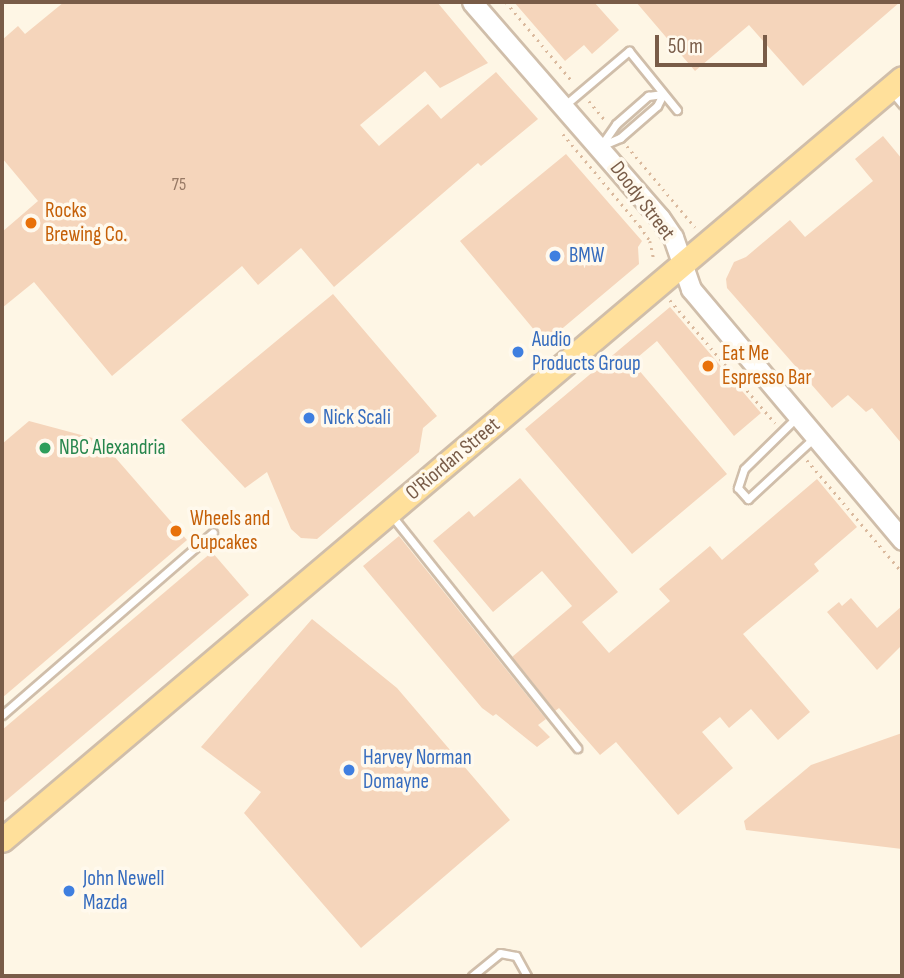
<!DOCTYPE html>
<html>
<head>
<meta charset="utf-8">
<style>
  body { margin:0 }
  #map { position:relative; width:904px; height:978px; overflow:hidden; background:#fef6e5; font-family:"Sofia Sans Condensed",sans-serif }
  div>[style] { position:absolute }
  .building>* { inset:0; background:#f5d5bb }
  .path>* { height:2.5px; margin-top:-1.25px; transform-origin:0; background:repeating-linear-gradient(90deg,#dab99d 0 2px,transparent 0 7px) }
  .roads { filter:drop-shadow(2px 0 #d0beaa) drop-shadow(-2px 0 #d0beaa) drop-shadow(0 2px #d0beaa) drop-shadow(0 -2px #d0beaa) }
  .lane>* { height:7px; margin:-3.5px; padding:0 3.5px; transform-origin:3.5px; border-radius:3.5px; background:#fff }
  .secondary>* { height:19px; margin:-9.5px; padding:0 9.5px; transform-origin:9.5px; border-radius:9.5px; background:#fff }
  .primary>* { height:23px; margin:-11.5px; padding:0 11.5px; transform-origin:11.5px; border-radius:11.5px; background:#ffe09b }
  .dots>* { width:19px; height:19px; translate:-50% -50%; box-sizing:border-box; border:4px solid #fff9ed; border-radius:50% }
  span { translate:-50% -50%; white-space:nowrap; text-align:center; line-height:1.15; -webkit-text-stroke:7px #fff9ed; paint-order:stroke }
  .number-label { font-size:18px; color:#987a65 }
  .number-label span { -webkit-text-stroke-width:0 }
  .street-label { font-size:21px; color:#795c48 }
  .food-label { font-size:21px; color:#c56008 }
  .left { translate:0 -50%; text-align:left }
  .shop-label { font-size:21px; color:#366cbe }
  .leisure-label { font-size:21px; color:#27864d }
  .frame { position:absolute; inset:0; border:4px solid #795c48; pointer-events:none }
  .scale { position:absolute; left:655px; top:35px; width:112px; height:32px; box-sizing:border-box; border:4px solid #795c48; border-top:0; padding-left:9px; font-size:21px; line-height:24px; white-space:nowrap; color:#795c48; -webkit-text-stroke:5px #fff9ed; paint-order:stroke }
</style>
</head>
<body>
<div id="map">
  <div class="building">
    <div style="clip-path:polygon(64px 2px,437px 2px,488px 63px,440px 88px,425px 71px,360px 125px,379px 146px,428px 104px,441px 119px,496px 72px,538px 119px,481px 166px,478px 163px,334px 287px,301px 248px,258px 285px,242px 266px,112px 376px,34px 282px,2px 308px,2px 232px,38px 201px,2px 158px,2px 40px,18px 26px,25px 34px)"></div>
    <div style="clip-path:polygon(514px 2px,594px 2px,619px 30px,592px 54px,584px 45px,565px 61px)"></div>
    <div style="clip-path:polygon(636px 2px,900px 2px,803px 86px,749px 25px,695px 71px)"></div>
    <div style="clip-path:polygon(883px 136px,902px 159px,902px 444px,872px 408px,866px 412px,848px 395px,832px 408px,727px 288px,726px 279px,734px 262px,746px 257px,790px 220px,805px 237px,873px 181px,855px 159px)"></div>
    <div style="clip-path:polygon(566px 154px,642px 241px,638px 247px,639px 264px,545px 343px,460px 241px)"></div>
    <div style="clip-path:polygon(333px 294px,437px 416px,423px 428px,419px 452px,317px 539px,301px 538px,291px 529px,267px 472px,245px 488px,181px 420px)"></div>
    <div style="clip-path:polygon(670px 307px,761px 413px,734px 436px,657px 341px,632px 362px,727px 474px,632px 554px,525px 429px)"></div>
    <div style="clip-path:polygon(29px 421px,100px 440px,187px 540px,2px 698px,2px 444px)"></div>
    <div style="clip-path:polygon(520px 478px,618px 592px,582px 622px,609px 653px,670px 601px,659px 589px,710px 546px,722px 560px,817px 479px,857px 527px,814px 564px,819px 571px,743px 634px,810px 712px,778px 740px,751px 709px,729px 728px,720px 717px,702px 732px,733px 768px,678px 815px,616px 742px,600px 755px,559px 708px,555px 711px,512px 657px,572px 606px,542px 571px,493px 612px,433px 541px,469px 511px,474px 517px)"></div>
    <div style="clip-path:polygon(399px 536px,546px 719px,538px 725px,550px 737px,537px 747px,496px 714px,493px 716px,482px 708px,363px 566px)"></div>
    <div style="clip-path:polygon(212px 552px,249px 595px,2px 804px,2px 730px)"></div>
    <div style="clip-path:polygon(851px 598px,877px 628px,902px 606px,902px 645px,877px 670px,827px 612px,839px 602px,842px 606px)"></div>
    <div style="clip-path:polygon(312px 619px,397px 688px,510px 820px,361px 948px,244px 813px,261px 792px,201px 747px)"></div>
    <div style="clip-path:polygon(902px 733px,902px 849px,746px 830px,744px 821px,811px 765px)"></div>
  </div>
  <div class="path">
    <div style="left:506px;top:2px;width:104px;rotate:50.1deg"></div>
    <div style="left:589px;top:101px;width:25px;rotate:50deg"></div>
    <div style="left:563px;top:134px;width:120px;rotate:50.1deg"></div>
    <div style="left:640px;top:226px;width:18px;rotate:56deg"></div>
    <div style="left:650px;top:241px;width:19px;rotate:78deg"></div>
    <div style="left:627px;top:146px;width:106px;rotate:50deg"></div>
    <div style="left:670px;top:300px;width:162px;rotate:49.5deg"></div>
    <div style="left:807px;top:460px;width:147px;rotate:49.7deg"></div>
  </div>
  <div class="roads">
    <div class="lane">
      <div style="left:892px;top:92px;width:16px;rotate:50deg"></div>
      <div style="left:565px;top:105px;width:84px;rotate:-40.2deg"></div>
      <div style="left:629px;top:51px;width:76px;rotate:50.9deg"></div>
      <div style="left:601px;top:146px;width:21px;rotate:-23deg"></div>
      <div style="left:620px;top:138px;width:49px;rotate:-40.9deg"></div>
      <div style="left:657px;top:106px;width:13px;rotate:-63deg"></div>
      <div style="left:600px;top:147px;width:28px;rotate:-55deg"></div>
      <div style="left:616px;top:124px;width:43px;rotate:-41.2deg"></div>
      <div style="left:648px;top:96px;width:15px;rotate:-8deg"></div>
      <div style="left:797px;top:417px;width:74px;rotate:135.5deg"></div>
      <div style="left:744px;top:469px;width:20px;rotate:108deg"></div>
      <div style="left:738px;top:488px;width:15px;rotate:48deg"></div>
      <div style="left:748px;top:499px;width:91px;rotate:-42.8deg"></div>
      <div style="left:392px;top:516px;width:297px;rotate:51.4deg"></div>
      <div style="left:2px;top:715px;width:279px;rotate:-40.9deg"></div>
      <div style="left:472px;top:976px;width:36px;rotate:-39deg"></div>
      <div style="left:500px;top:953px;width:16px;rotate:11deg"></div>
      <div style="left:516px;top:956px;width:23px;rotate:61deg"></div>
    </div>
    <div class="secondary">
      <div style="left:472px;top:2px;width:286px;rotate:49deg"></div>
      <div style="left:660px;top:218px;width:23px;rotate:56deg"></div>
      <div style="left:673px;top:237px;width:55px;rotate:70.9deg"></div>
      <div style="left:691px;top:289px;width:328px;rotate:49.9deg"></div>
    </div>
    <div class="primary">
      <div style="left:2px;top:840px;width:1179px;rotate:-40.25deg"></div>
    </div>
  </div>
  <div class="dots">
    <div style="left:31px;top:223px;background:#e8710a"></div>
    <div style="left:555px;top:256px;background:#3f7fe0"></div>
    <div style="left:518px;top:352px;background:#3f7fe0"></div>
    <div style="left:708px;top:366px;background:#e8710a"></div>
    <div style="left:309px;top:418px;background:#3f7fe0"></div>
    <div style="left:45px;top:448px;background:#2e9e5b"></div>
    <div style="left:176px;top:531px;background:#e8710a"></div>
    <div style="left:349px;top:770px;background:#3f7fe0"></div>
    <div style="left:69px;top:891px;background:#3f7fe0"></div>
  </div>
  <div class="number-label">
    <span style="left:179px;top:185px">75</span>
  </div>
  <div class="street-label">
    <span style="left:642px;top:201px;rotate:53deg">Doody Street</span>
    <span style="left:453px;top:459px;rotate:-40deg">O'Riordan Street</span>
  </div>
  <div class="food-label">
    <span class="left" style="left:45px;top:223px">Rocks<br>Brewing Co.</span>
    <span class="left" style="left:722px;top:366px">Eat Me<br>Espresso Bar</span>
    <span class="left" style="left:190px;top:531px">Wheels and<br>Cupcakes</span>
  </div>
  <div class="shop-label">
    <span class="left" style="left:569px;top:256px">BMW</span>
    <span class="left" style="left:532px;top:352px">Audio<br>Products Group</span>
    <span class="left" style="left:323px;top:418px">Nick Scali</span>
    <span class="left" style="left:363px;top:770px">Harvey Norman<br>Domayne</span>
    <span class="left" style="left:83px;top:891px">John Newell<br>Mazda</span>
  </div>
  <div class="leisure-label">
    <span class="left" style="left:59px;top:448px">NBC Alexandria</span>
  </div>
  <div class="frame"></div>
  <div class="scale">50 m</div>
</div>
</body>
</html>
